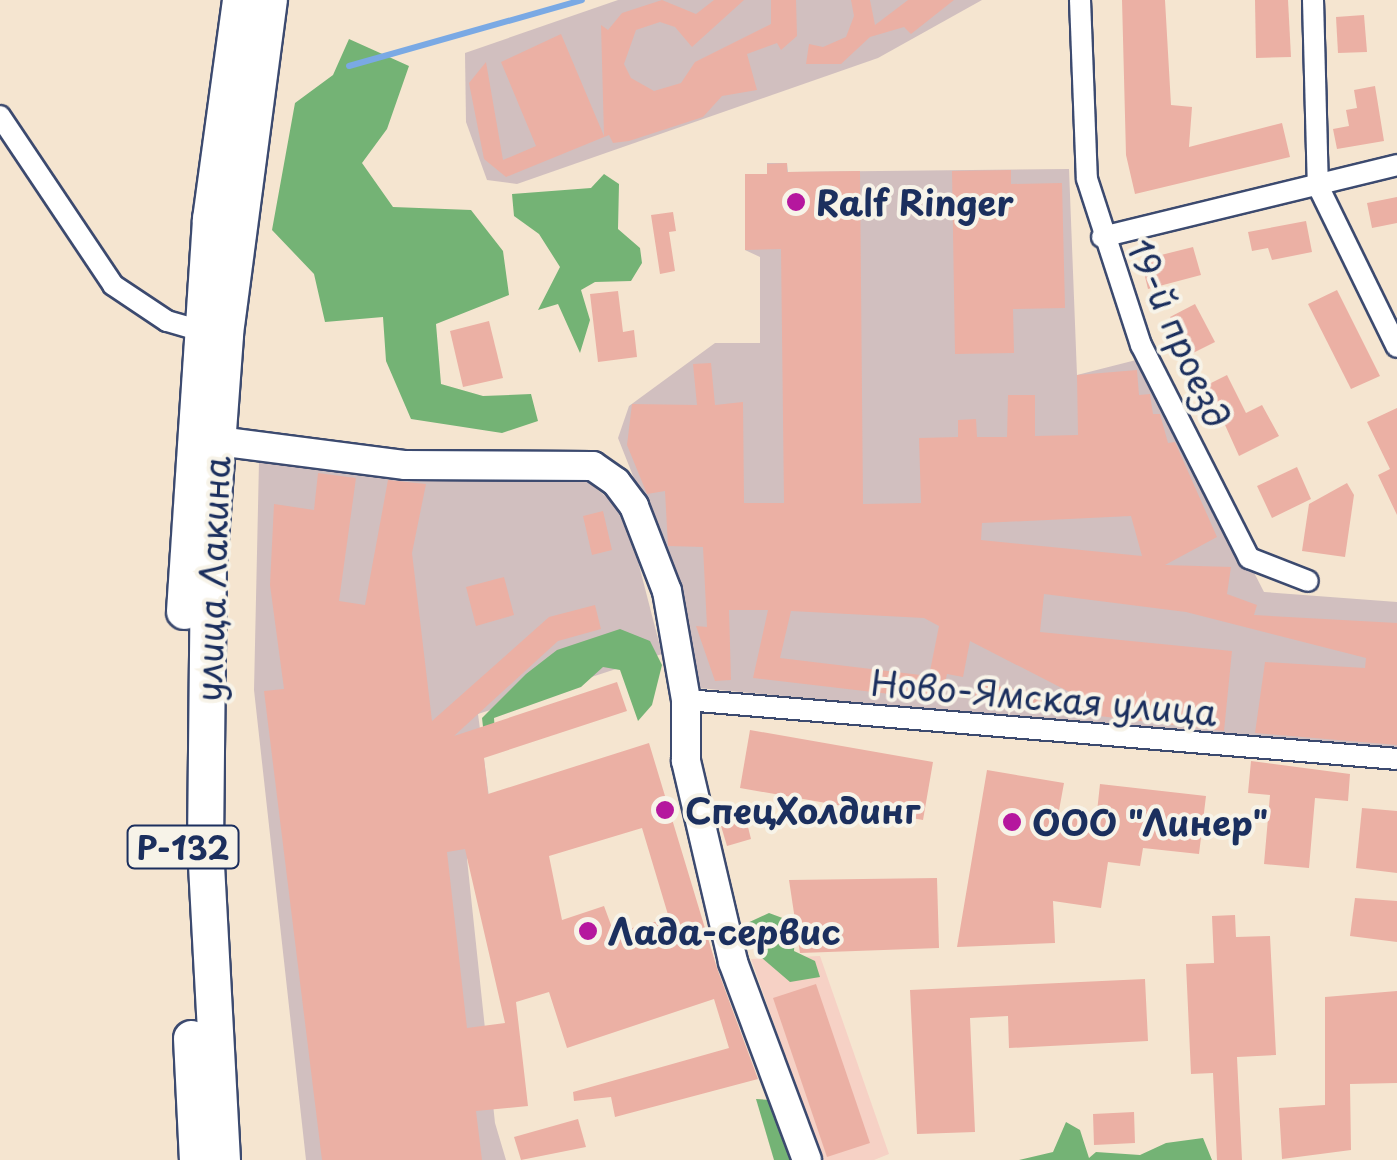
<!DOCTYPE html>
<html>
<head>
<meta charset="utf-8">
<style>
  body { margin:0 }
  #map { position:relative; width:1397px; height:1160px; overflow:hidden; background:#f5e5d0; font-family:"Playpen Sans",sans-serif }
  div>[style] { position:absolute }
  .built>* { inset:0; background:#f6d1c5 }
  .industrial>* { inset:0; background:#d1bfbf }
  .forest>* { inset:0; background:#74b375 }
  .stream>* { height:6px; margin:-3px; padding:0 3px; transform-origin:3px; border-radius:3px; background:#7aa9e4 }
  .building>* { inset:0; background:#ebb0a4 }
  .roads { filter:drop-shadow(2px 0 #3c4a6f) drop-shadow(-2px 0 #3c4a6f) drop-shadow(0 2px #3c4a6f) drop-shadow(0 -2px #3c4a6f) }
  .street>* { height:20px; margin:-10px; padding:0 10px; transform-origin:10px; border-radius:10px; background:#fff }
  .secondary>* { height:28px; margin:-14px; padding:0 14px; transform-origin:14px; border-radius:14px; background:#fff }
  .highway>* { height:35px; margin:-17.5px; padding:0 17.5px; transform-origin:17.5px; border-radius:17.5px; background:#fff }
  .dots>* { width:28px; height:28px; translate:-50% -50%; box-sizing:border-box; border:5px solid #f7f3e8; border-radius:50% }
  span { translate:-50% -50%; white-space:nowrap; text-align:center; line-height:1.15; -webkit-text-stroke:8px #f7f3e8; paint-order:stroke }
  .shield-label span { padding:2px 8px; background:#f7f3e8; border:2px solid; border-radius:8px; -webkit-text-stroke-width:0 }
  .shield-label { font-size:32px; color:#1b2f5e; font-weight:700 }
  .poi-label { font-size:35px; color:#1b2f5e; font-weight:700 }
  .left { translate:0 -50%; text-align:left }
  .street-label { font-size:35px; color:#1b2f5e }
</style>
</head>
<body>
<div id="map">
  <div class="built">
    <div style="clip-path:polygon(820px 956px,889px 1154px,874px 1160px,822px 1160px,751px 959px)"></div>
  </div>
  <div class="industrial">
    <div style="clip-path:polygon(618px 0,982px 0,878px 58px,517px 184px,487px 180px,466px 122px,465px 53px)"></div>
    <div style="clip-path:polygon(767px 163px,787px 163px,788px 172px,1069px 169px,1077px 375px,1144px 358px,1264px 592px,1397px 602px,1397px 754px,698px 688px,656px 534px,618px 438px,629px 406px,715px 343px,760px 343px,760px 257px,745px 250px,745px 174px,767px 174px)"></div>
    <div style="clip-path:polygon(259px 461px,438px 475px,578px 474px,614px 503px,634px 546px,662px 654px,478px 714px,493px 827px,467px 859px,495px 1123px,506px 1160px,306px 1160px,254px 690px)"></div>
  </div>
  <div class="forest">
    <div style="clip-path:polygon(349px 39px,409px 66px,387px 129px,362px 163px,393px 207px,471px 210px,503px 251px,509px 295px,436px 324px,441px 384px,483px 396px,531px 394px,538px 421px,502px 433px,411px 419px,386px 361px,383px 317px,325px 322px,314px 274px,272px 230px,295px 103px,333px 75px)"></div>
    <div style="clip-path:polygon(604px 174px,619px 184px,618px 229px,640px 248px,642px 263px,631px 281px,595px 282px,581px 290px,590px 320px,580px 353px,558px 304px,538px 310px,560px 267px,539px 234px,514px 216px,512px 194px,591px 188px)"></div>
    <div style="clip-path:polygon(620px 629px,650px 641px,662px 665px,652px 705px,638px 721px,620px 670px,603px 667px,581px 687px,494px 718px,496px 746px,486px 753px,482px 718px,526px 674px,557px 650px)"></div>
    <div style="clip-path:polygon(769px 913px,796px 923px,794px 951px,815px 961px,820px 977px,790px 982px,762px 958px,743px 925px)"></div>
    <div style="clip-path:polygon(756px 1099px,770px 1100px,790px 1160px,774px 1160px)"></div>
    <div style="clip-path:polygon(1066px 1122px,1080px 1130px,1089px 1158px,1096px 1152px,1140px 1155px,1166px 1143px,1203px 1138px,1212px 1160px,1019px 1160px,1053px 1152px)"></div>
  </div>
  <div class="stream">
    <div style="left:349px;top:66px;width:242px;rotate:-15.8deg"></div>
  </div>
  <div class="building">
    <div style="clip-path:polygon(662px 0,696px 14px,714px 0,744px 0,692px 47px,675px 27px,660px 22px,636px 30px,624px 64px,631px 78px,654px 91px,681px 83px,695px 62px,771px 24px,771px 0,796px 0,797px 36px,781px 50px,777px 43px,747px 54px,757px 90px,722px 96px,703px 117px,629px 141px,613px 143px,609px 135px,506px 177px,484px 159px,469px 83px,486px 62px,503px 160px,536px 146px,501px 62px,561px 34px,604px 136px,601px 25px,608px 30px,622px 13px)"></div>
    <div style="clip-path:polygon(851px 0,870px 0,875px 25px,908px 0,954px 0,911px 34px,904px 27px,870px 37px,841px 64px,806px 64px,809px 44px,823px 47px,846px 37px,854px 16px)"></div>
    <div style="clip-path:polygon(1122px 0,1165px 0,1171px 105px,1192px 107px,1189px 147px,1282px 123px,1290px 157px,1135px 194px,1126px 155px)"></div>
    <div style="clip-path:polygon(1255px 0,1288px 0,1291px 57px,1256px 58px)"></div>
    <div style="clip-path:polygon(1364px 15px,1367px 52px,1338px 53px,1336px 17px)"></div>
    <div style="clip-path:polygon(1375px 86px,1384px 141px,1337px 149px,1333px 129px,1349px 126px,1346px 110px,1357px 108px,1354px 90px)"></div>
    <div style="clip-path:polygon(evenodd,787px 163px,787px 172px,860px 171px,863px 504px,921px 503px,919px 438px,958px 437px,958px 420px,976px 419px,977px 437px,1007px 437px,1008px 395px,1035px 395px,1035px 436px,1078px 435px,1077px 375px,1137px 370px,1139px 395px,1150px 394px,1153px 414px,1160px 414px,1168px 443px,1175px 442px,1217px 537px,1165px 565px,1231px 567px,1227px 594px,1257px 605px,1254px 615px,1397px 623px,1397px 745px,1255px 733px,1265px 662px,1365px 668px,1366px 658px,1186px 612px,1044px 594px,1040px 632px,1232px 651px,1224px 731px,974px 701px,977px 683px,1085px 700px,970px 641px,963px 677px,947px 674px,941px 700px,753px 678px,768px 610px,729px 610px,731px 680px,715px 681px,696px 626px,707px 627px,703px 547px,668px 546px,665px 491px,647px 494px,627px 445px,632px 404px,697px 405px,693px 364px,711px 363px,715px 405px,743px 402px,744px 503px,784px 503px,781px 249px,745px 250px,745px 174px,767px 174px,767px 164px,787px 163px,1131px 516px,1142px 556px,981px 540px,982px 523px,1131px 516px,787px 163px,791px 611px,924px 618px,939px 626px,929px 676px,780px 658px,791px 611px)"></div>
    <div style="clip-path:polygon(1011px 170px,1011px 184px,1062px 183px,1065px 308px,1013px 309px,1014px 353px,955px 354px,952px 171px)"></div>
    <div style="clip-path:polygon(1397px 197px,1397px 223px,1372px 228px,1367px 203px)"></div>
    <div style="clip-path:polygon(673px 212px,676px 231px,669px 232px,675px 271px,660px 274px,651px 215px)"></div>
    <div style="clip-path:polygon(1306px 221px,1312px 252px,1272px 260px,1268px 248px,1252px 251px,1248px 232px)"></div>
    <div style="clip-path:polygon(1193px 247px,1201px 275px,1148px 289px,1141px 260px)"></div>
    <div style="clip-path:polygon(1337px 290px,1380px 376px,1351px 389px,1308px 304px)"></div>
    <div style="clip-path:polygon(618px 291px,623px 332px,634px 330px,637px 357px,598px 362px,590px 294px)"></div>
    <div style="clip-path:polygon(1195px 304px,1215px 342px,1189px 355px,1170px 317px)"></div>
    <div style="clip-path:polygon(489px 321px,503px 378px,463px 387px,450px 331px)"></div>
    <div style="clip-path:polygon(1227px 375px,1246px 413px,1262px 405px,1279px 436px,1239px 456px,1207px 385px)"></div>
    <div style="clip-path:polygon(1397px 408px,1397px 515px,1378px 475px,1390px 469px,1367px 422px)"></div>
    <div style="clip-path:polygon(1297px 467px,1311px 499px,1272px 518px,1257px 486px)"></div>
    <div style="clip-path:polygon(evenodd,318px 473px,356px 478px,339px 601px,365px 605px,388px 480px,426px 484px,412px 553px,432px 721px,549px 617px,595px 605px,601px 629px,558px 641px,454px 736px,617px 682px,627px 711px,484px 758px,488px 794px,649px 743px,717px 968px,758px 1079px,615px 1117px,611px 1097px,574px 1101px,573px 1092px,729px 1048px,714px 999px,567px 1048px,549px 992px,516px 1002px,528px 1106px,476px 1111px,482px 1160px,322px 1160px,264px 691px,284px 689px,270px 585px,274px 504px,314px 510px,318px 473px,642px 828px,669px 918px,614px 933px,604px 906px,562px 920px,549px 856px,642px 828px,318px 473px,465px 849px,505px 1023px,467px 1028px,447px 852px,465px 849px)"></div>
    <div style="clip-path:polygon(1347px 483px,1354px 495px,1345px 557px,1302px 551px,1309px 504px)"></div>
    <div style="clip-path:polygon(603px 511px,612px 550px,592px 555px,583px 516px)"></div>
    <div style="clip-path:polygon(504px 577px,514px 615px,476px 626px,466px 587px)"></div>
    <div style="clip-path:polygon(750px 730px,933px 762px,923px 820px,740px 788px)"></div>
    <div style="clip-path:polygon(1251px 761px,1350px 774px,1348px 801px,1315px 798px,1309px 868px,1264px 864px,1270px 795px,1248px 793px)"></div>
    <div style="clip-path:polygon(987px 770px,1064px 783px,1058px 816px,1096px 821px,1100px 784px,1206px 796px,1199px 854px,1143px 848px,1140px 866px,1108px 862px,1101px 908px,1053px 901px,1055px 943px,957px 947px)"></div>
    <div style="clip-path:polygon(1362px 808px,1397px 811px,1397px 873px,1356px 868px)"></div>
    <div style="clip-path:polygon(746px 819px,751px 839px,727px 846px,721px 826px)"></div>
    <div style="clip-path:polygon(937px 878px,939px 948px,800px 953px,789px 880px)"></div>
    <div style="clip-path:polygon(1355px 898px,1397px 901px,1397px 942px,1350px 936px)"></div>
    <div style="clip-path:polygon(1235px 915px,1236px 937px,1270px 936px,1276px 1055px,1237px 1057px,1242px 1160px,1217px 1160px,1213px 1073px,1191px 1074px,1186px 964px,1214px 963px,1212px 916px)"></div>
    <div style="clip-path:polygon(1145px 979px,1148px 1041px,1009px 1048px,1008px 1016px,970px 1018px,975px 1132px,917px 1134px,910px 990px)"></div>
    <div style="clip-path:polygon(816px 984px,870px 1143px,827px 1157px,773px 998px)"></div>
    <div style="clip-path:polygon(1397px 991px,1397px 1083px,1350px 1084px,1351px 1150px,1282px 1159px,1279px 1108px,1325px 1105px,1325px 997px)"></div>
    <div style="clip-path:polygon(1134px 1112px,1135px 1143px,1094px 1145px,1093px 1114px)"></div>
    <div style="clip-path:polygon(578px 1119px,586px 1147px,521px 1160px,514px 1137px)"></div>
  </div>
  <div class="roads">
    <div class="street">
      <div style="left:1080px;top:0;width:179px;rotate:87.8deg"></div>
      <div style="left:1087px;top:179px;width:175px;rotate:72deg"></div>
      <div style="left:1141px;top:345px;width:239px;rotate:63.1deg"></div>
      <div style="left:1249px;top:558px;width:63px;rotate:21.3deg"></div>
      <div style="left:1313px;top:0;width:186px;rotate:88.5deg"></div>
      <div style="left:1318px;top:186px;width:179px;rotate:63.9deg"></div>
      <div style="left:0;top:116px;width:203px;rotate:56.2deg"></div>
      <div style="left:113px;top:285px;width:65px;rotate:33.7deg"></div>
      <div style="left:167px;top:321px;width:33px;rotate:16deg"></div>
      <div style="left:1102px;top:237px;width:304px;rotate:-13.7deg"></div>
      <div style="left:686px;top:700px;width:713px;rotate:4.74deg"></div>
    </div>
    <div class="secondary">
      <div style="left:218px;top:441px;width:189px;rotate:7.3deg"></div>
      <div style="left:405px;top:465px;width:188px;rotate:0.3deg"></div>
      <div style="left:593px;top:466px;width:28px;rotate:35deg"></div>
      <div style="left:616px;top:482px;width:30px;rotate:53deg"></div>
      <div style="left:634px;top:506px;width:91px;rotate:68.8deg"></div>
      <div style="left:667px;top:591px;width:111px;rotate:80.1deg"></div>
      <div style="left:686px;top:700px;width:61px;rotate:90deg"></div>
      <div style="left:686px;top:761px;width:206px;rotate:76.8deg"></div>
      <div style="left:733px;top:962px;width:211px;rotate:69.5deg"></div>
    </div>
    <div class="highway">
      <div style="left:184px;top:611px;width:393px;rotate:-86.2deg"></div>
      <div style="left:210px;top:219px;width:221px;rotate:-82.2deg"></div>
      <div style="left:191px;top:1038px;width:122px;rotate:87.2deg"></div>
      <div style="left:222px;top:1160px;width:314px;rotate:-93.1deg"></div>
      <div style="left:205px;top:846px;width:279px;rotate:-89.4deg"></div>
      <div style="left:208px;top:567px;width:235px;rotate:-85.8deg"></div>
      <div style="left:225px;top:333px;width:336px;rotate:-82.5deg"></div>
    </div>
  </div>
  <div class="dots">
    <div style="left:796px;top:202px;background:#b5179e"></div>
    <div style="left:665px;top:810px;background:#b5179e"></div>
    <div style="left:1012px;top:822px;background:#b5179e"></div>
    <div style="left:588px;top:931px;background:#b5179e"></div>
  </div>
  <div class="shield-label">
    <span style="left:183px;top:847px">Р-132</span>
  </div>
  <div class="poi-label">
    <span class="left" style="left:816px;top:202px">Ralf Ringer</span>
    <span class="left" style="left:685px;top:810px">СпецХолдинг</span>
    <span class="left" style="left:1032px;top:822px">ООО "Линер"</span>
    <span class="left" style="left:608px;top:931px">Лада-сервис</span>
  </div>
  <div class="street-label">
    <span style="left:1179px;top:333px;rotate:66deg">19-й проезд</span>
    <span style="left:212px;top:579px;rotate:-88deg">улица Лакина</span>
    <span style="left:1044px;top:697px;rotate:5deg">Ново-Ямская улица</span>
  </div>
</div>
</body>
</html>
